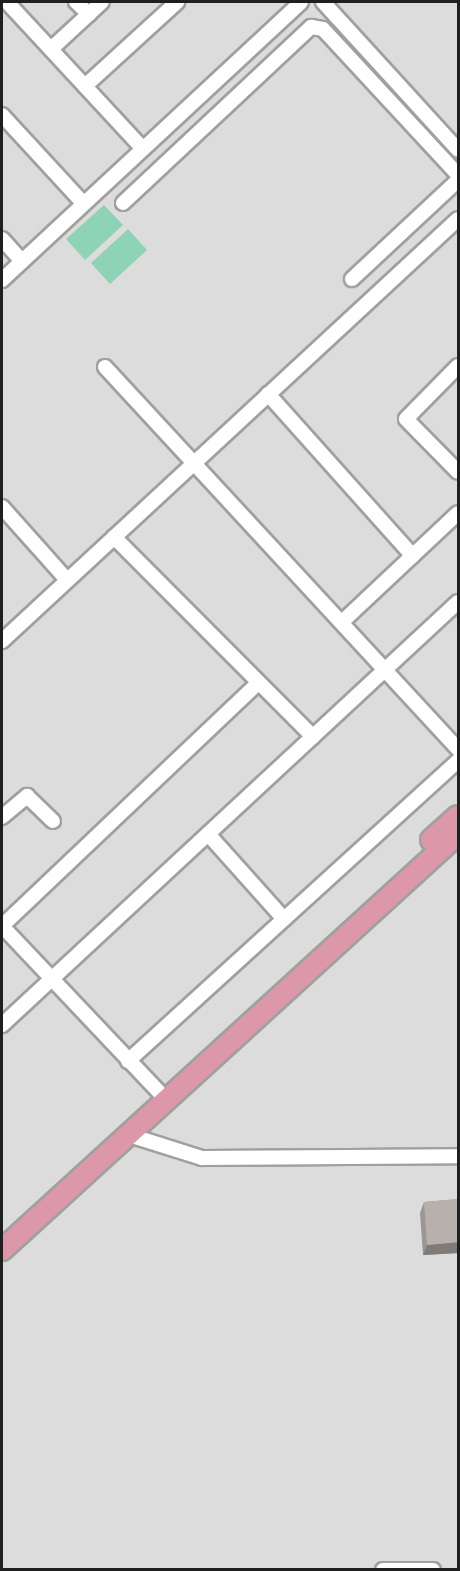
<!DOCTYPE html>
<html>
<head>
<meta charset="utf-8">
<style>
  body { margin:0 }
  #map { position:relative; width:460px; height:1571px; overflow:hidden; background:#eeebe6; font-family:"Sofia Sans Condensed",sans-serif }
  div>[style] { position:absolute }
  .residential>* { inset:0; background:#dddcdc }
  .pitch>* { inset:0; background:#8ed3b5 }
  .roads { filter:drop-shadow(2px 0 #a0a0a0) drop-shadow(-2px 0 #a0a0a0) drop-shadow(0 2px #a0a0a0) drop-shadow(0 -2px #a0a0a0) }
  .minor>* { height:14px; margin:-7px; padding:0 7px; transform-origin:7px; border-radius:7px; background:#fff }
  .highway>* { height:20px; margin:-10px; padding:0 10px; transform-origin:10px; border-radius:10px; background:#dc98a8 }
  .wall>* { inset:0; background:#9d9794 }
  .shaded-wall>* { inset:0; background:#807b78 }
  .building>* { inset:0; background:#b7b0ac }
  span { translate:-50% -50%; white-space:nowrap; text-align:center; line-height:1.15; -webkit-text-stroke:6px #fff; paint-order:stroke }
  .frame { position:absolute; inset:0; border:3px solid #1f1f1f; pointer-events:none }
</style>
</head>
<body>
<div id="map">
  <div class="residential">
    <div style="clip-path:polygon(2px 2px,458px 2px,458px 1569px,2px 1569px)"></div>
  </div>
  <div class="pitch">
    <div style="clip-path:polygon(104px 205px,123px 225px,85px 260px,66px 239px)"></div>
    <div style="clip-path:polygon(128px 229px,147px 250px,110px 284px,91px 263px)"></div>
  </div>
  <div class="roads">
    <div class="minor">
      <div style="left:7px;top:2px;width:199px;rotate:47.2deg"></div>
      <div style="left:76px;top:2px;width:18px;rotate:43deg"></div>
      <div style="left:323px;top:2px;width:200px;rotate:47.6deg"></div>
      <div style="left:51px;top:49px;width:69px;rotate:-42.7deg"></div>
      <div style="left:85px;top:86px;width:125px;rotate:-42.4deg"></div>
      <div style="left:2px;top:115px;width:118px;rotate:47.4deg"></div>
      <div style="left:123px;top:203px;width:258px;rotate:-43.1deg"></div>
      <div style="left:311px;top:27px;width:12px;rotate:9deg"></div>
      <div style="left:323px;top:29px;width:199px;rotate:47.2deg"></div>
      <div style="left:2px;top:239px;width:30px;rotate:48deg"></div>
      <div style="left:352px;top:279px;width:145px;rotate:-43deg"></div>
      <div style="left:2px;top:280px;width:408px;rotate:-42.9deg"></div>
      <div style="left:458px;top:366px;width:74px;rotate:134.5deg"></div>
      <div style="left:406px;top:419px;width:74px;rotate:45.5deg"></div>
      <div style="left:105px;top:367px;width:520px;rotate:47.26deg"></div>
      <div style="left:268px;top:394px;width:217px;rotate:48.2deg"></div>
      <div style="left:2px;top:507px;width:98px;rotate:48.3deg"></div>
      <div style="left:114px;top:537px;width:282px;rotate:45.1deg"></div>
      <div style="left:342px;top:622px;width:159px;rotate:-43.2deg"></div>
      <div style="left:2px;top:641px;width:621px;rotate:-42.78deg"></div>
      <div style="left:2px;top:817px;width:33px;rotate:-40deg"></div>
      <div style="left:27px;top:796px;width:36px;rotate:44deg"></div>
      <div style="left:208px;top:834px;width:114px;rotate:48.2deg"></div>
      <div style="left:2px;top:926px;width:353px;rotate:-43.5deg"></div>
      <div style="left:2px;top:926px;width:228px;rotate:46.6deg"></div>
      <div style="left:2px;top:1025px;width:622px;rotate:-42.85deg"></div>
      <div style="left:128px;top:1061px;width:446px;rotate:-42.3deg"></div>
      <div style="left:129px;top:1135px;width:77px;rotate:17.5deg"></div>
      <div style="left:202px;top:1158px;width:256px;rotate:-0.4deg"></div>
      <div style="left:383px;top:1570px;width:50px"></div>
    </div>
    <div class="highway">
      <div style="left:431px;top:840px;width:36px;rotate:-42deg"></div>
      <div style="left:2px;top:1250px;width:617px;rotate:-42.37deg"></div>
    </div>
  </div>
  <div class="wall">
    <div style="clip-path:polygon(459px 1199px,459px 1253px,423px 1255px,420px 1213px,424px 1202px)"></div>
  </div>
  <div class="shaded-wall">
    <div style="clip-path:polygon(459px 1242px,459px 1253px,423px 1255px,427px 1245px)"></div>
  </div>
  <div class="building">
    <div style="clip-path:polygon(459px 1199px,459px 1242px,427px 1245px,424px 1202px)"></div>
  </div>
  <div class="frame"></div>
</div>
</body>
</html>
